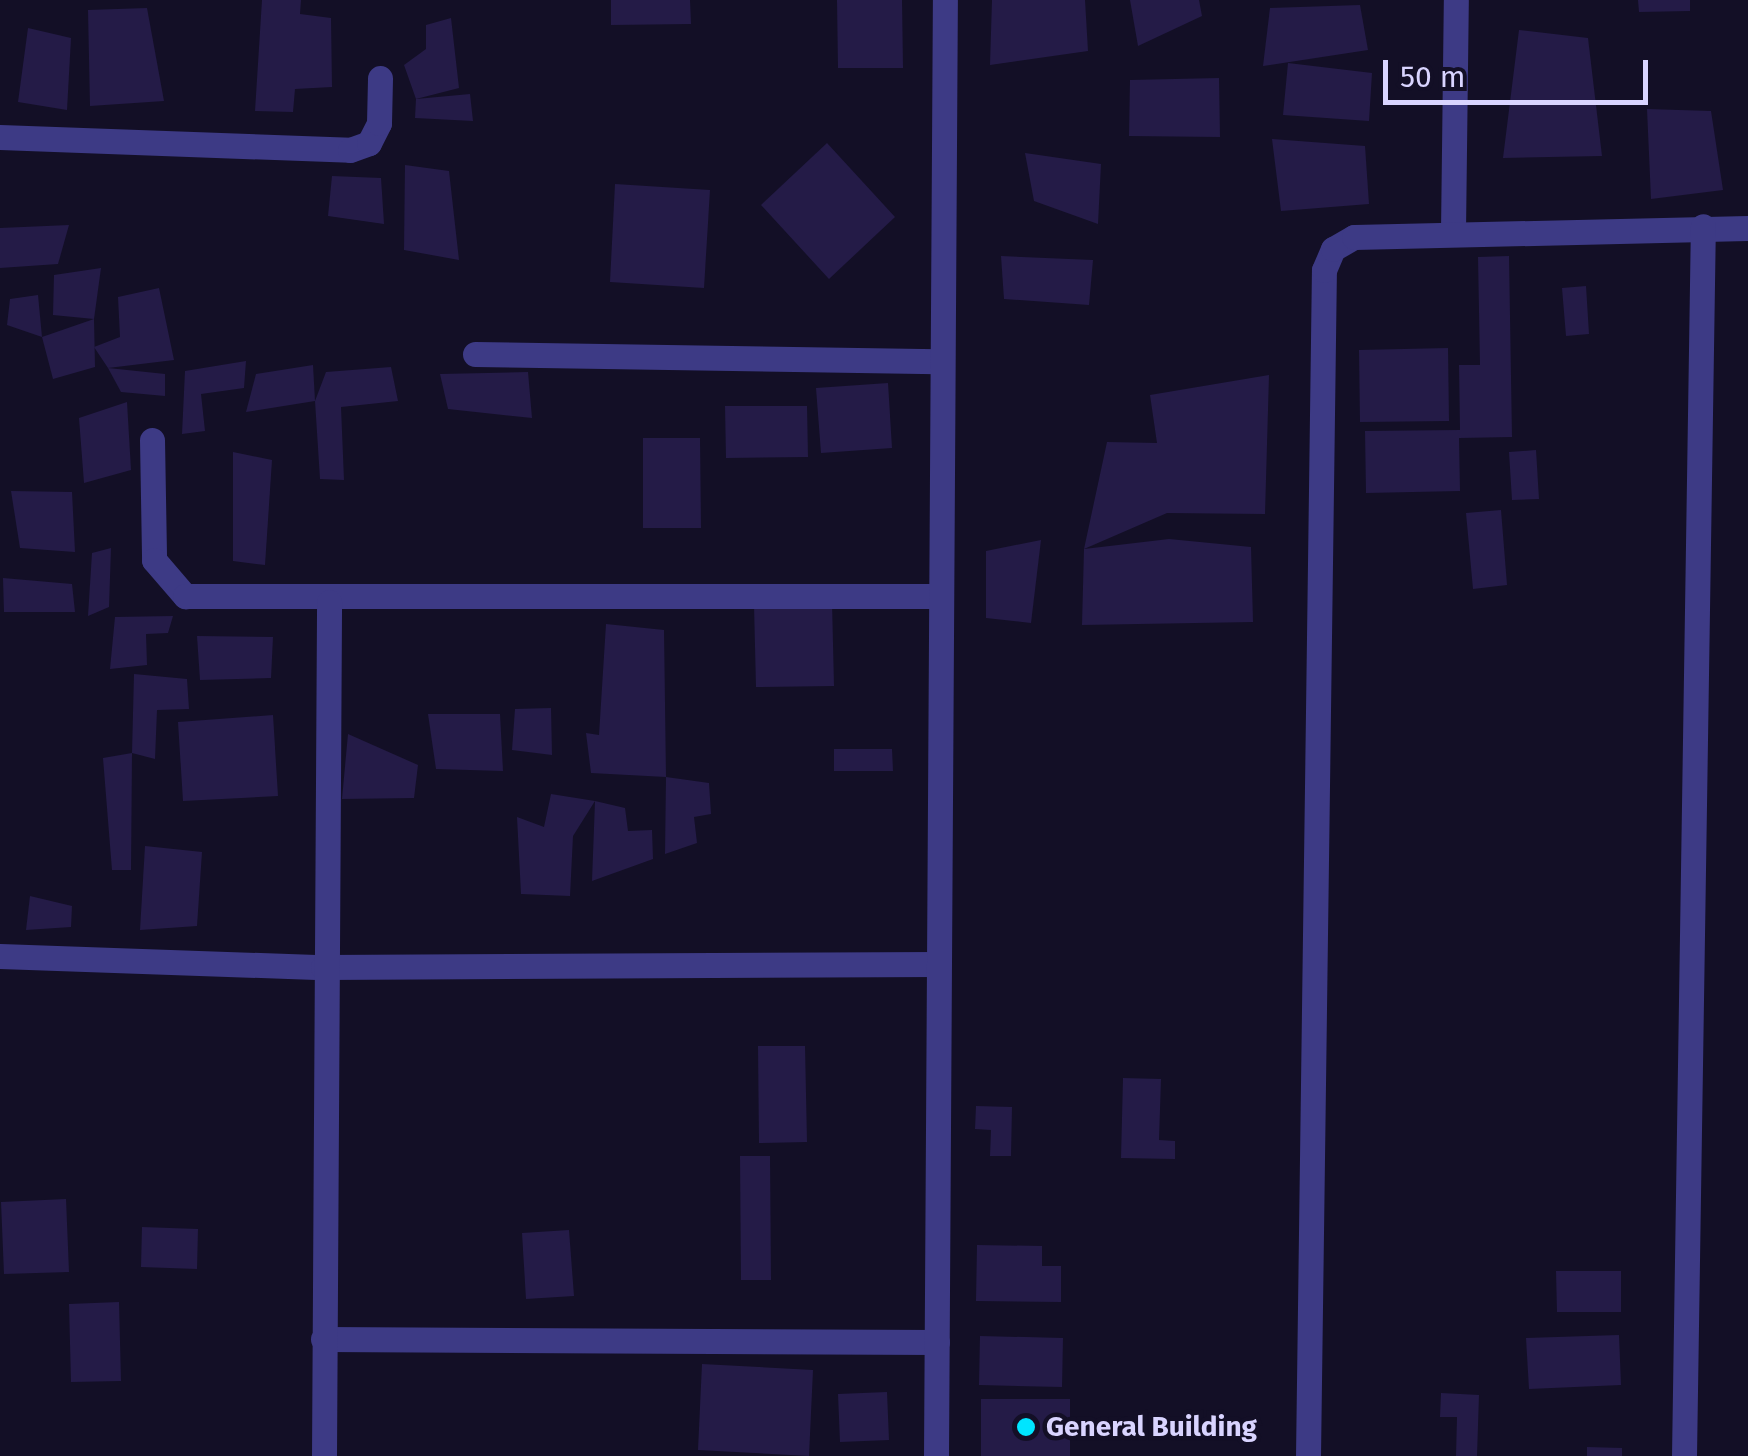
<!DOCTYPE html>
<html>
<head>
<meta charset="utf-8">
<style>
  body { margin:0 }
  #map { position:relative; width:1748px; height:1456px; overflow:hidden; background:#130f26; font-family:"Fira Sans",sans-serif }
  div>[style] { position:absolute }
  .building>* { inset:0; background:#241b47 }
  .minor>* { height:25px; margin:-12.5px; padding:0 12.5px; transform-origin:12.5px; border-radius:12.5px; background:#3d3a85 }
  .dots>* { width:28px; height:28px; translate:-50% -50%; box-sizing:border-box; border:5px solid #130f26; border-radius:50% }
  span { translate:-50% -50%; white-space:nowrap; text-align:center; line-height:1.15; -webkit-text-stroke:9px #130f26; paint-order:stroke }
  .poi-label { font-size:28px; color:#d9d4ff; font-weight:700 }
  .left { translate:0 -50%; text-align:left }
  .scale { position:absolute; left:1383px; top:60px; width:265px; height:45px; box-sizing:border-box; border:5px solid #d9d4ff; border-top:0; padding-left:12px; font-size:30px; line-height:35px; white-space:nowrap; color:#d9d4ff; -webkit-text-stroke:8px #130f26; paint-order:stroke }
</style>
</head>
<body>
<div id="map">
  <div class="building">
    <div style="clip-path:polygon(262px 0,301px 0,300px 14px,331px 18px,332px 87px,295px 89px,293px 112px,255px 111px)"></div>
    <div style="clip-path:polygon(611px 0,690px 0,691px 24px,611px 25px)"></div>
    <div style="clip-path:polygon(837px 0,902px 0,903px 68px,838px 68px)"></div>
    <div style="clip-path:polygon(992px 0,1085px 0,1088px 51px,990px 65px)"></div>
    <div style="clip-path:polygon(1130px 0,1199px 0,1202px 16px,1138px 46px)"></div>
    <div style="clip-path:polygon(1638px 0,1690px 0,1690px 11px,1639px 12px)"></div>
    <div style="clip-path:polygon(1360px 5px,1368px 50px,1263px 66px,1270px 8px)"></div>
    <div style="clip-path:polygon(147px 8px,164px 101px,90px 106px,88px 10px)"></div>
    <div style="clip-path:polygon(451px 18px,459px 88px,416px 99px,404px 65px,426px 49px,426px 25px)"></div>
    <div style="clip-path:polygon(28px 28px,71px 38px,67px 110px,18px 102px)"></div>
    <div style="clip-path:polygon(1519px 30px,1588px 38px,1602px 156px,1503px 158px)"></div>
    <div style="clip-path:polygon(1288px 63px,1372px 73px,1369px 121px,1283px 115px)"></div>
    <div style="clip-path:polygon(1219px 78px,1220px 137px,1129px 136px,1130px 80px)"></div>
    <div style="clip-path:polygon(470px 94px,473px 121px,415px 118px,416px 99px)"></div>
    <div style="clip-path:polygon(1647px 109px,1711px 111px,1723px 190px,1651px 199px)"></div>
    <div style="clip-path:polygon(1272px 139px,1365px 146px,1369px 204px,1281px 211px)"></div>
    <div style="clip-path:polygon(827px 143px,895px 217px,829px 279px,761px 205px)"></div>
    <div style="clip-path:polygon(1025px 153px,1101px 164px,1098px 224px,1034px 201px)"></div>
    <div style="clip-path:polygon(405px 165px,449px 171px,459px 260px,404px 250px)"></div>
    <div style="clip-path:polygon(332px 176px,381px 178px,384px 224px,328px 216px)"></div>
    <div style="clip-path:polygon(615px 184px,710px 190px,704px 288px,610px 282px)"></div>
    <div style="clip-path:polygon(69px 225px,58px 264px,0 268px,0 228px)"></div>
    <div style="clip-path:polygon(1001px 256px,1093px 260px,1089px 305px,1004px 299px)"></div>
    <div style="clip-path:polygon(1509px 256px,1512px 437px,1459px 438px,1460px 491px,1366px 493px,1365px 431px,1460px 430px,1459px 365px,1480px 365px,1478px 257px)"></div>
    <div style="clip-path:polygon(101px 268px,94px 319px,53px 315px,54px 275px)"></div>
    <div style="clip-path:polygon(1586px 286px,1589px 334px,1566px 336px,1562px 288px)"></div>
    <div style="clip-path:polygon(159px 288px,174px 360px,108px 368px,94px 347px,120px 337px,118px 297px)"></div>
    <div style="clip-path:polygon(38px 295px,42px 337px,7px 325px,10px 299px)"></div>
    <div style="clip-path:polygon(94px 319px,95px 367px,53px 379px,42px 337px)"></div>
    <div style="clip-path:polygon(1448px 348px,1449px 421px,1360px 422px,1359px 350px)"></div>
    <div style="clip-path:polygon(246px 361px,244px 388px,201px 394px,205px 431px,182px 434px,185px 371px)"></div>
    <div style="clip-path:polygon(313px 365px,315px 401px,246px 412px,256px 374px)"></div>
    <div style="clip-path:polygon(391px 367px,398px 401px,341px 407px,344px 480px,320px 479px,315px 401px,326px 372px)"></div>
    <div style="clip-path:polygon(108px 368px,165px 374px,165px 396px,121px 392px)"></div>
    <div style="clip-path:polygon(528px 372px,532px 418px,448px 409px,440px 374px)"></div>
    <div style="clip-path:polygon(1269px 375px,1265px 514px,1167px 513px,1084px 549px,1107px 442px,1157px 443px,1150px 395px)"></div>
    <div style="clip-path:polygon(888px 383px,892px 448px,821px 453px,816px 388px)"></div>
    <div style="clip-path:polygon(127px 402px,131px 470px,84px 483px,79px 418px)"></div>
    <div style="clip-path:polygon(725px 406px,807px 406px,808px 457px,726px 458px)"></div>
    <div style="clip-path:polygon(643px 438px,700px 438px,701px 528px,643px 528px)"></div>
    <div style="clip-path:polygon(1536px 450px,1539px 499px,1512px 500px,1509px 452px)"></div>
    <div style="clip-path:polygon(233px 452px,272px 460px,265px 565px,233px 561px)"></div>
    <div style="clip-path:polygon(11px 491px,72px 492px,75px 552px,20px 548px)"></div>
    <div style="clip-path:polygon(1501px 510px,1507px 585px,1473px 589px,1466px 513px)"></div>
    <div style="clip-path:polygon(1169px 539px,1251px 547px,1253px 622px,1082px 625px,1084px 549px)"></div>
    <div style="clip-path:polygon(1041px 540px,1031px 623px,986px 618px,986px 551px)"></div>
    <div style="clip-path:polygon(111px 548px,109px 607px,88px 616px,92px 553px)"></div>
    <div style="clip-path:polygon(3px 578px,72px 584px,75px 612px,4px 612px)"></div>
    <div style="clip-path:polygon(832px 602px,834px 686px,756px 687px,754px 605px)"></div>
    <div style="clip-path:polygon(173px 616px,168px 633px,146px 634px,147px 665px,110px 669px,115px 617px)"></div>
    <div style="clip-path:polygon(606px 624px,664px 630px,666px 777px,591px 773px,586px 733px,599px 735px)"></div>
    <div style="clip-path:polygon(197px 636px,273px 637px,271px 678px,200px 680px)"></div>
    <div style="clip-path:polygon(134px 674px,187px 679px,189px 709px,157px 710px,155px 759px,132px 753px)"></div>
    <div style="clip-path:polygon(551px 708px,552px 755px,512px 750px,515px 709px)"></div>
    <div style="clip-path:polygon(428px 714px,500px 714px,503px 771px,436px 769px)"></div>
    <div style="clip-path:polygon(273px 715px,278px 796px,183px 801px,178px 722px)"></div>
    <div style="clip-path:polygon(348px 734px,418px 765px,414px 798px,342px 799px)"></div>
    <div style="clip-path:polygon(834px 749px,892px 749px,893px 771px,834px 771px)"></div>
    <div style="clip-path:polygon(132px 753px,131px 870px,112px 870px,103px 758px)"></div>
    <div style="clip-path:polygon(666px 777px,709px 783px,711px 814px,694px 817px,697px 843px,665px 854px)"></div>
    <div style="clip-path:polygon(551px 794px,595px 801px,573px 836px,570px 896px,521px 894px,517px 817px,544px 827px)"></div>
    <div style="clip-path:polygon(595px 801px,625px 808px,628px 831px,652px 830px,653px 859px,592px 881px)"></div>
    <div style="clip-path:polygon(145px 846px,202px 852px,197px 926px,140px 930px)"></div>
    <div style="clip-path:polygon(30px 896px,72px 906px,71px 927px,26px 930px)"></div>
    <div style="clip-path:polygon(758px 1046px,805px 1046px,807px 1142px,759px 1143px)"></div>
    <div style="clip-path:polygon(1123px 1078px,1161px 1079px,1159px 1140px,1175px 1141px,1175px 1159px,1121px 1158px)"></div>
    <div style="clip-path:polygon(976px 1106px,1012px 1107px,1011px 1156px,990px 1156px,991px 1130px,975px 1129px)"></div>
    <div style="clip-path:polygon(740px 1156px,770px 1156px,771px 1280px,741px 1280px)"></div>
    <div style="clip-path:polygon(66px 1199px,69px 1272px,4px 1274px,1px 1202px)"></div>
    <div style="clip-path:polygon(142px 1227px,198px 1229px,197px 1269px,141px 1267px)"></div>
    <div style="clip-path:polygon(569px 1230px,574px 1296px,526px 1299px,522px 1233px)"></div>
    <div style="clip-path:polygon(977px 1245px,1042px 1246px,1042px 1266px,1061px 1266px,1061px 1302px,976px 1301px)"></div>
    <div style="clip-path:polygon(1556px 1271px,1621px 1271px,1621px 1312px,1557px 1312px)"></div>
    <div style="clip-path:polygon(119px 1302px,121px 1381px,71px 1382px,69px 1304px)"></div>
    <div style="clip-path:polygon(1619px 1335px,1621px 1385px,1529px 1389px,1526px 1338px)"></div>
    <div style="clip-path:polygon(980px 1336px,1063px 1338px,1062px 1387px,979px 1385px)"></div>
    <div style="clip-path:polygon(702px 1364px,813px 1370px,809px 1456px,698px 1450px)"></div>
    <div style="clip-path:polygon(887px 1392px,889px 1440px,840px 1442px,838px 1394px)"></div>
    <div style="clip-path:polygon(1441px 1393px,1479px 1395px,1477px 1456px,1456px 1456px,1457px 1417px,1440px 1417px)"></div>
    <div style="clip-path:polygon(981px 1399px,1070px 1399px,1070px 1456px,981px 1456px)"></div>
    <div style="clip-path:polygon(1587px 1447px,1622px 1448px,1622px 1456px,1587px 1456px)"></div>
  </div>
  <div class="minor">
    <div style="left:0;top:137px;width:350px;rotate:2.1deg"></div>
    <div style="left:350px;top:150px;width:20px;rotate:-20deg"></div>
    <div style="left:369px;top:143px;width:22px;rotate:-63deg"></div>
    <div style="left:379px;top:123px;width:45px;rotate:-88.7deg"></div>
    <div style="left:1453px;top:232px;width:232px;rotate:-89.3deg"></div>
    <div style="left:475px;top:354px;width:463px;rotate:0.9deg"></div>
    <div style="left:152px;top:440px;width:120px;rotate:89deg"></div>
    <div style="left:154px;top:560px;width:48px;rotate:49.3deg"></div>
    <div style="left:185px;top:596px;width:753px"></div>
    <div style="left:0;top:956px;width:323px;rotate:2deg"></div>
    <div style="left:323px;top:967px;width:615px;rotate:-0.28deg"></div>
    <div style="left:323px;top:1339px;width:614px;rotate:0.28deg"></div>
    <div style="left:324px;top:1456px;width:854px;rotate:-89.66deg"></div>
    <div style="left:936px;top:1456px;width:1456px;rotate:-89.65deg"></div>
    <div style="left:1308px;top:1456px;width:1186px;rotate:-89.23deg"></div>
    <div style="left:1324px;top:270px;width:23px;rotate:-67deg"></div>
    <div style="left:1333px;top:249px;width:24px;rotate:-30deg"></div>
    <div style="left:1354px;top:237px;width:394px;rotate:-1.3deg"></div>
    <div style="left:1684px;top:1456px;width:1230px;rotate:-89.12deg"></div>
  </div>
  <div class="dots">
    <div style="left:1026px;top:1427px;background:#00e5ff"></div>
  </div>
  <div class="poi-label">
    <span class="left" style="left:1046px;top:1427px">General Building</span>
  </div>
  <div class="scale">50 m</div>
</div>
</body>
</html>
